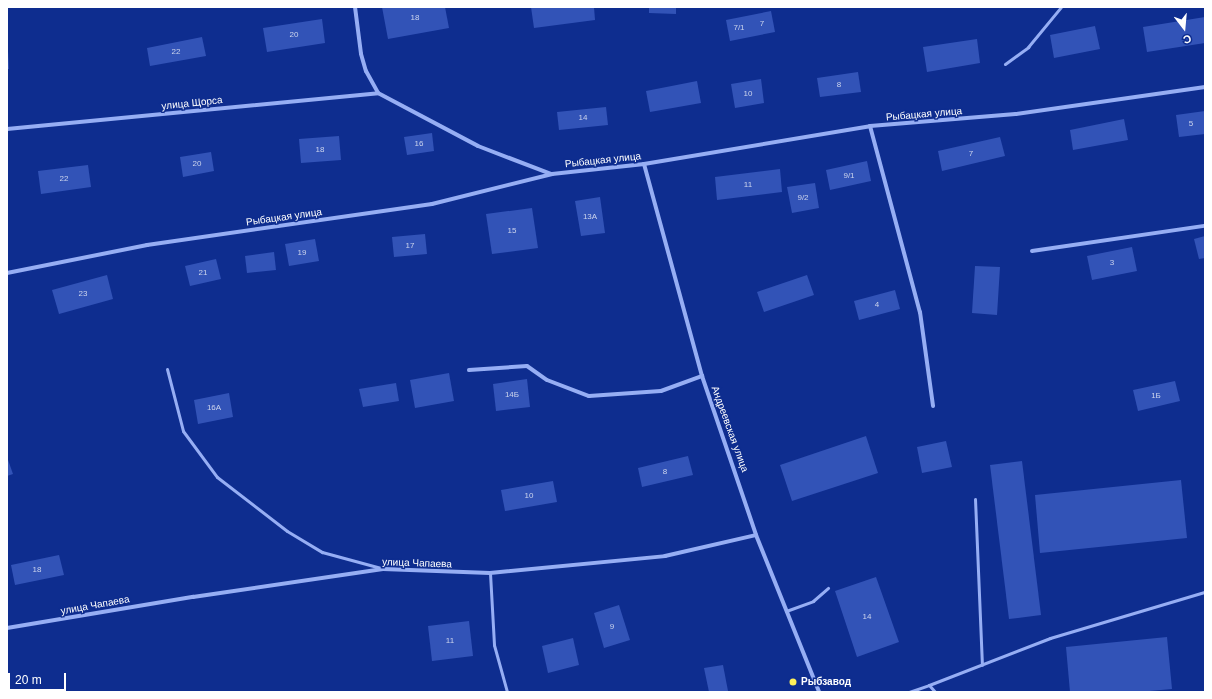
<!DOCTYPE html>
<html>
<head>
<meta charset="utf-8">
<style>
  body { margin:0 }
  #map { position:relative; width:1212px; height:699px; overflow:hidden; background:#0e2d8f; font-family:Helvetica,sans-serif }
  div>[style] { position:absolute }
  .building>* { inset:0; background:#3253b7 }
  .lane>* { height:3px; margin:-1.5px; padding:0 1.5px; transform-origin:1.5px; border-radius:1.5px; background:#96aef4 }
  .street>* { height:4px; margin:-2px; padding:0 2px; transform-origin:2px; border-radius:2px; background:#96aef4 }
  .dots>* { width:11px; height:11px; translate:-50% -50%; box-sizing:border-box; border:2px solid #0e2d8f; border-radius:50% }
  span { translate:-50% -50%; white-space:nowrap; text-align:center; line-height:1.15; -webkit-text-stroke:3px #0e2d8f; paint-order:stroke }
  .number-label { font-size:8px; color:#ccd4ed }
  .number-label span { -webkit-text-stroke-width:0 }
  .street-label { font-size:10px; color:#fff }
  .poi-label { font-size:10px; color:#fff; font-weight:700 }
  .left { translate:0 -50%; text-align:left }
  .frame { position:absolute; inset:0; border:8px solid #fff; pointer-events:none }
  .north { position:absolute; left:1164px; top:8px; width:40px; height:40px; -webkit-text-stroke:3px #0e2d8f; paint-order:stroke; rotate:164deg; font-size:11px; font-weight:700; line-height:16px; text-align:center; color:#fff }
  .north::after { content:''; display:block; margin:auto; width:14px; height:18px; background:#fff; clip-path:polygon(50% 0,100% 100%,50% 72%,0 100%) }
  .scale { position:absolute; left:8px; top:673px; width:58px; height:18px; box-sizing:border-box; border:2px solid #fff; border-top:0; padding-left:5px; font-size:12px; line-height:14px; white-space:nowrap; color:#fff; -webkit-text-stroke:3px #0e2d8f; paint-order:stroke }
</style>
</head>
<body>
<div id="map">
  <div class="building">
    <div style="clip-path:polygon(382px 7px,445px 7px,449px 28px,388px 39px)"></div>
    <div style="clip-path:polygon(531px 7px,594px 7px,595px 20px,534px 28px)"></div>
    <div style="clip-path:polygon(649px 7px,676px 7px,676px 14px,649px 13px)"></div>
    <div style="clip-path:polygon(771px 11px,775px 32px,730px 41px,726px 20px)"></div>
    <div style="clip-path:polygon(1205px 17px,1205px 43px,1147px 52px,1143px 27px)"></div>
    <div style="clip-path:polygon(322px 19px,325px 43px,267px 52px,263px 28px)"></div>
    <div style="clip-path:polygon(1095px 26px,1100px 49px,1054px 58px,1050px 35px)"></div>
    <div style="clip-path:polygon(202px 37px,206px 56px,150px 66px,147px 48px)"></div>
    <div style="clip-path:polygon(977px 39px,980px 63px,927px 72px,923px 47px)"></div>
    <div style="clip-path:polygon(7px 51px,8px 51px,9px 69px,7px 69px)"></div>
    <div style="clip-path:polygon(858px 72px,861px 92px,820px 97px,817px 78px)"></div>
    <div style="clip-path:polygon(761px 79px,764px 103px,735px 108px,731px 84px)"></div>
    <div style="clip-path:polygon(697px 81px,701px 103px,650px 112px,646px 91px)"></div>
    <div style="clip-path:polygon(606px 107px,608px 125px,559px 130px,557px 112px)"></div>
    <div style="clip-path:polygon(1205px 111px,1205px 134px,1179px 137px,1176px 115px)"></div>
    <div style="clip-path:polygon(1124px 119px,1128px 140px,1073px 150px,1070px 130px)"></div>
    <div style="clip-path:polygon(432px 133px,434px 151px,407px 155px,404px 137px)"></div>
    <div style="clip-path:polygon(339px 136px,341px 160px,301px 163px,299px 139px)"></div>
    <div style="clip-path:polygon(1000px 137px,1005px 156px,942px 171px,938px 151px)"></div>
    <div style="clip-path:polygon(211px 152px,214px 171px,183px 177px,180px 157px)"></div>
    <div style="clip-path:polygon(867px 161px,871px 181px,830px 190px,826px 170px)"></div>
    <div style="clip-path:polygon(88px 165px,91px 187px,41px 194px,38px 171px)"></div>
    <div style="clip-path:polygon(780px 169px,782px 192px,717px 200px,715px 177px)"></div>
    <div style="clip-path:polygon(815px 183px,819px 208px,792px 213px,787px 187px)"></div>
    <div style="clip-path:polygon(600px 197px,605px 233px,581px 236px,575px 201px)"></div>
    <div style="clip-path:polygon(532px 208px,538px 248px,492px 254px,486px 214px)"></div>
    <div style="clip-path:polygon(425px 234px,427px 254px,394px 257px,392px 237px)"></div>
    <div style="clip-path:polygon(1205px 236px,1205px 258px,1199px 259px,1194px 239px)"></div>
    <div style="clip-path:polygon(315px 239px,319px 261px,289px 266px,285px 244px)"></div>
    <div style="clip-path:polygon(1132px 247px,1137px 271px,1092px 280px,1087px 256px)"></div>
    <div style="clip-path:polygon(274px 252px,276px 270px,247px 273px,245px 256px)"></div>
    <div style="clip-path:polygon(216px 259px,221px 279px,190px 286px,185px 266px)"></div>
    <div style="clip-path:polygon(975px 266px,1000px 267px,997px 315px,972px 313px)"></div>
    <div style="clip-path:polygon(107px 275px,113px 299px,59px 314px,52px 290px)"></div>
    <div style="clip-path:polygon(807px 275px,814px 295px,764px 312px,757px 292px)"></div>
    <div style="clip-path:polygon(895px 290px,900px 309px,859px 320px,854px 301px)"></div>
    <div style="clip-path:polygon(449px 373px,454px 401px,415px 408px,410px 380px)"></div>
    <div style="clip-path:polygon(527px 379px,530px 407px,496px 411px,493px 384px)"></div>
    <div style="clip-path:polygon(1175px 381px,1180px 401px,1138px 411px,1133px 390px)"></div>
    <div style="clip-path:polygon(396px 383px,399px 401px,363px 407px,359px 389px)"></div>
    <div style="clip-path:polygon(229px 393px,233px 417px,198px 424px,194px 400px)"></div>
    <div style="clip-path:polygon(866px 436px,878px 473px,792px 501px,780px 465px)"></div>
    <div style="clip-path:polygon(946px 441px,952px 467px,922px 473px,917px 447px)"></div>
    <div style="clip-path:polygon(688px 456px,693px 475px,642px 487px,638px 468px)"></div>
    <div style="clip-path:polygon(7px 457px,13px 474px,7px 476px)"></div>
    <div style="clip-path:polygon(1022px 461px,1041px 615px,1009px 619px,990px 465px)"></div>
    <div style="clip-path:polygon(1181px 480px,1187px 538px,1040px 553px,1035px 495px)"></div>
    <div style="clip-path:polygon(553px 481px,557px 502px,505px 511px,501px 490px)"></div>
    <div style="clip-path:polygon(59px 555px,64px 575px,15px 585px,11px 565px)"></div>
    <div style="clip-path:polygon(876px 577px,899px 642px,857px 657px,835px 591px)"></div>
    <div style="clip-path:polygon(619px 605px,630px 640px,604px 648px,594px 613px)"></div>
    <div style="clip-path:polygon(469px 621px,473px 656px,432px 661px,428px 626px)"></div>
    <div style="clip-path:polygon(1167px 637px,1172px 689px,1139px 692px,1070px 692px,1066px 647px)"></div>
    <div style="clip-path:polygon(573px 638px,579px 665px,548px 673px,542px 646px)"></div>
    <div style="clip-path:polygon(723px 665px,728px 691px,709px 692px,704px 668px)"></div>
  </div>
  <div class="lane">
    <div style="left:1005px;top:64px;width:29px;rotate:-36deg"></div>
    <div style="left:1028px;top:47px;width:52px;rotate:-50.5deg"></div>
    <div style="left:167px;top:369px;width:64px;rotate:75.5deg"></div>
    <div style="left:183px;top:431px;width:57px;rotate:53.5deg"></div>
    <div style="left:217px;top:477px;width:88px;rotate:37.6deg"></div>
    <div style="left:287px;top:531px;width:41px;rotate:31deg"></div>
    <div style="left:322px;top:552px;width:61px;rotate:15.2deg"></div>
    <div style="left:975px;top:499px;width:166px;rotate:87.6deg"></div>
    <div style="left:490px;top:573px;width:72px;rotate:86.8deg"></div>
    <div style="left:494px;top:645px;width:49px;rotate:74.5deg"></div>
    <div style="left:1205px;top:592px;width:99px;rotate:90deg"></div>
    <div style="left:786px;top:611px;width:29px;rotate:-20deg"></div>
    <div style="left:813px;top:601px;width:20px;rotate:-41deg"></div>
    <div style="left:929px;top:685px;width:130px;rotate:-21.2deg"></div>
    <div style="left:1050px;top:638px;width:161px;rotate:-16.6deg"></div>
    <div style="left:909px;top:692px;width:21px;rotate:-19deg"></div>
    <div style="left:929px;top:685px;width:9px;rotate:49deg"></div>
  </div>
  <div class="street">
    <div style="left:355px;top:7px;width:47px;rotate:82.7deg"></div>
    <div style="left:361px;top:54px;width:18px;rotate:74deg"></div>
    <div style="left:366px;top:71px;width:25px;rotate:61deg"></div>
    <div style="left:378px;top:93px;width:113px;rotate:27.9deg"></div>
    <div style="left:478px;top:146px;width:78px;rotate:21deg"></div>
    <div style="left:870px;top:126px;width:193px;rotate:75deg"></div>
    <div style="left:920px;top:312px;width:95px;rotate:82.1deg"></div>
    <div style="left:7px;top:129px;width:373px;rotate:-5.5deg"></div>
    <div style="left:644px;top:164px;width:220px;rotate:74.7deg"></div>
    <div style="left:702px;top:376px;width:168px;rotate:71.2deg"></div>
    <div style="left:756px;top:535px;width:169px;rotate:68.1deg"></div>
    <div style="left:1032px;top:251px;width:174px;rotate:-8.3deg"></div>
    <div style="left:7px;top:273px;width:143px;rotate:-11.3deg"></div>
    <div style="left:147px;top:245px;width:288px;rotate:-8.2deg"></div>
    <div style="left:432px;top:204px;width:124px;rotate:-14deg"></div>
    <div style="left:552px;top:174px;width:93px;rotate:-6.2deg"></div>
    <div style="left:644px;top:164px;width:229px;rotate:-9.5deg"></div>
    <div style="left:870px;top:126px;width:146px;rotate:-4.7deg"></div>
    <div style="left:1016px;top:114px;width:191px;rotate:-8.1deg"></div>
    <div style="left:469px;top:370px;width:58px;rotate:-3.9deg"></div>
    <div style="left:527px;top:366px;width:24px;rotate:35deg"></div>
    <div style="left:547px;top:380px;width:45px;rotate:20.9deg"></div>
    <div style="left:589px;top:396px;width:72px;rotate:-4deg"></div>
    <div style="left:661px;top:391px;width:44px;rotate:-20.1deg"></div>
    <div style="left:7px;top:628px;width:189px;rotate:-9.5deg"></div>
    <div style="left:193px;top:597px;width:192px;rotate:-8.4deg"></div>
    <div style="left:383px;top:569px;width:107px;rotate:2.1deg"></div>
    <div style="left:490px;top:573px;width:176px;rotate:-5.5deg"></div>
    <div style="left:665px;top:556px;width:93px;rotate:-13deg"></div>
  </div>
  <div class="dots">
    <div style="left:793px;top:682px;background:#fff059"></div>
  </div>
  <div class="number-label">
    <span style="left:415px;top:18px">18</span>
    <span style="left:762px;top:24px">7</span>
    <span style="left:739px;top:28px">7/1</span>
    <span style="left:294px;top:35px">20</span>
    <span style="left:176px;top:52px">22</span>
    <span style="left:839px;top:85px">8</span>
    <span style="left:748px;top:94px">10</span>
    <span style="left:583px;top:118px">14</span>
    <span style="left:1191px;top:124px">5</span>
    <span style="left:419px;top:144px">16</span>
    <span style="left:320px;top:150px">18</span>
    <span style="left:971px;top:154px">7</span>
    <span style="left:197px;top:164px">20</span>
    <span style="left:849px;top:176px">9/1</span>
    <span style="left:64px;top:179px">22</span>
    <span style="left:748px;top:185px">11</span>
    <span style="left:803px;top:198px">9/2</span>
    <span style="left:590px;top:217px">13А</span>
    <span style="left:512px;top:231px">15</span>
    <span style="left:410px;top:246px">17</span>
    <span style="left:302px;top:253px">19</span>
    <span style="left:1112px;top:263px">3</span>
    <span style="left:203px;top:273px">21</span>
    <span style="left:83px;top:294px">23</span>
    <span style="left:877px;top:305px">4</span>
    <span style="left:512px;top:395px">14Б</span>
    <span style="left:1156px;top:396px">1Б</span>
    <span style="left:214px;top:408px">16А</span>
    <span style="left:665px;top:472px">8</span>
    <span style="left:529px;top:496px">10</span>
    <span style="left:37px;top:570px">18</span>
    <span style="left:867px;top:617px">14</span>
    <span style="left:612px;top:627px">9</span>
    <span style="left:450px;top:641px">11</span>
  </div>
  <div class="street-label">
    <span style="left:192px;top:103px;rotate:-6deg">улица Щорса</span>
    <span style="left:924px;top:114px;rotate:-5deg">Рыбацкая улица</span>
    <span style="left:603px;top:160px;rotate:-6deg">Рыбацкая улица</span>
    <span style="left:284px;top:217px;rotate:-8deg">Рыбацкая улица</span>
    <span style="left:730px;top:429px;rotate:70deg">Андреевская улица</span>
    <span style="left:417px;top:563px;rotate:2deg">улица Чапаева</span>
    <span style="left:95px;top:605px;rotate:-10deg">улица Чапаева</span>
  </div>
  <div class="poi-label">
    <span class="left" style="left:801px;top:682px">Рыбзавод</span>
  </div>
  <div class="frame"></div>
  <div class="north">С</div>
  <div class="scale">20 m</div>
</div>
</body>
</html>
